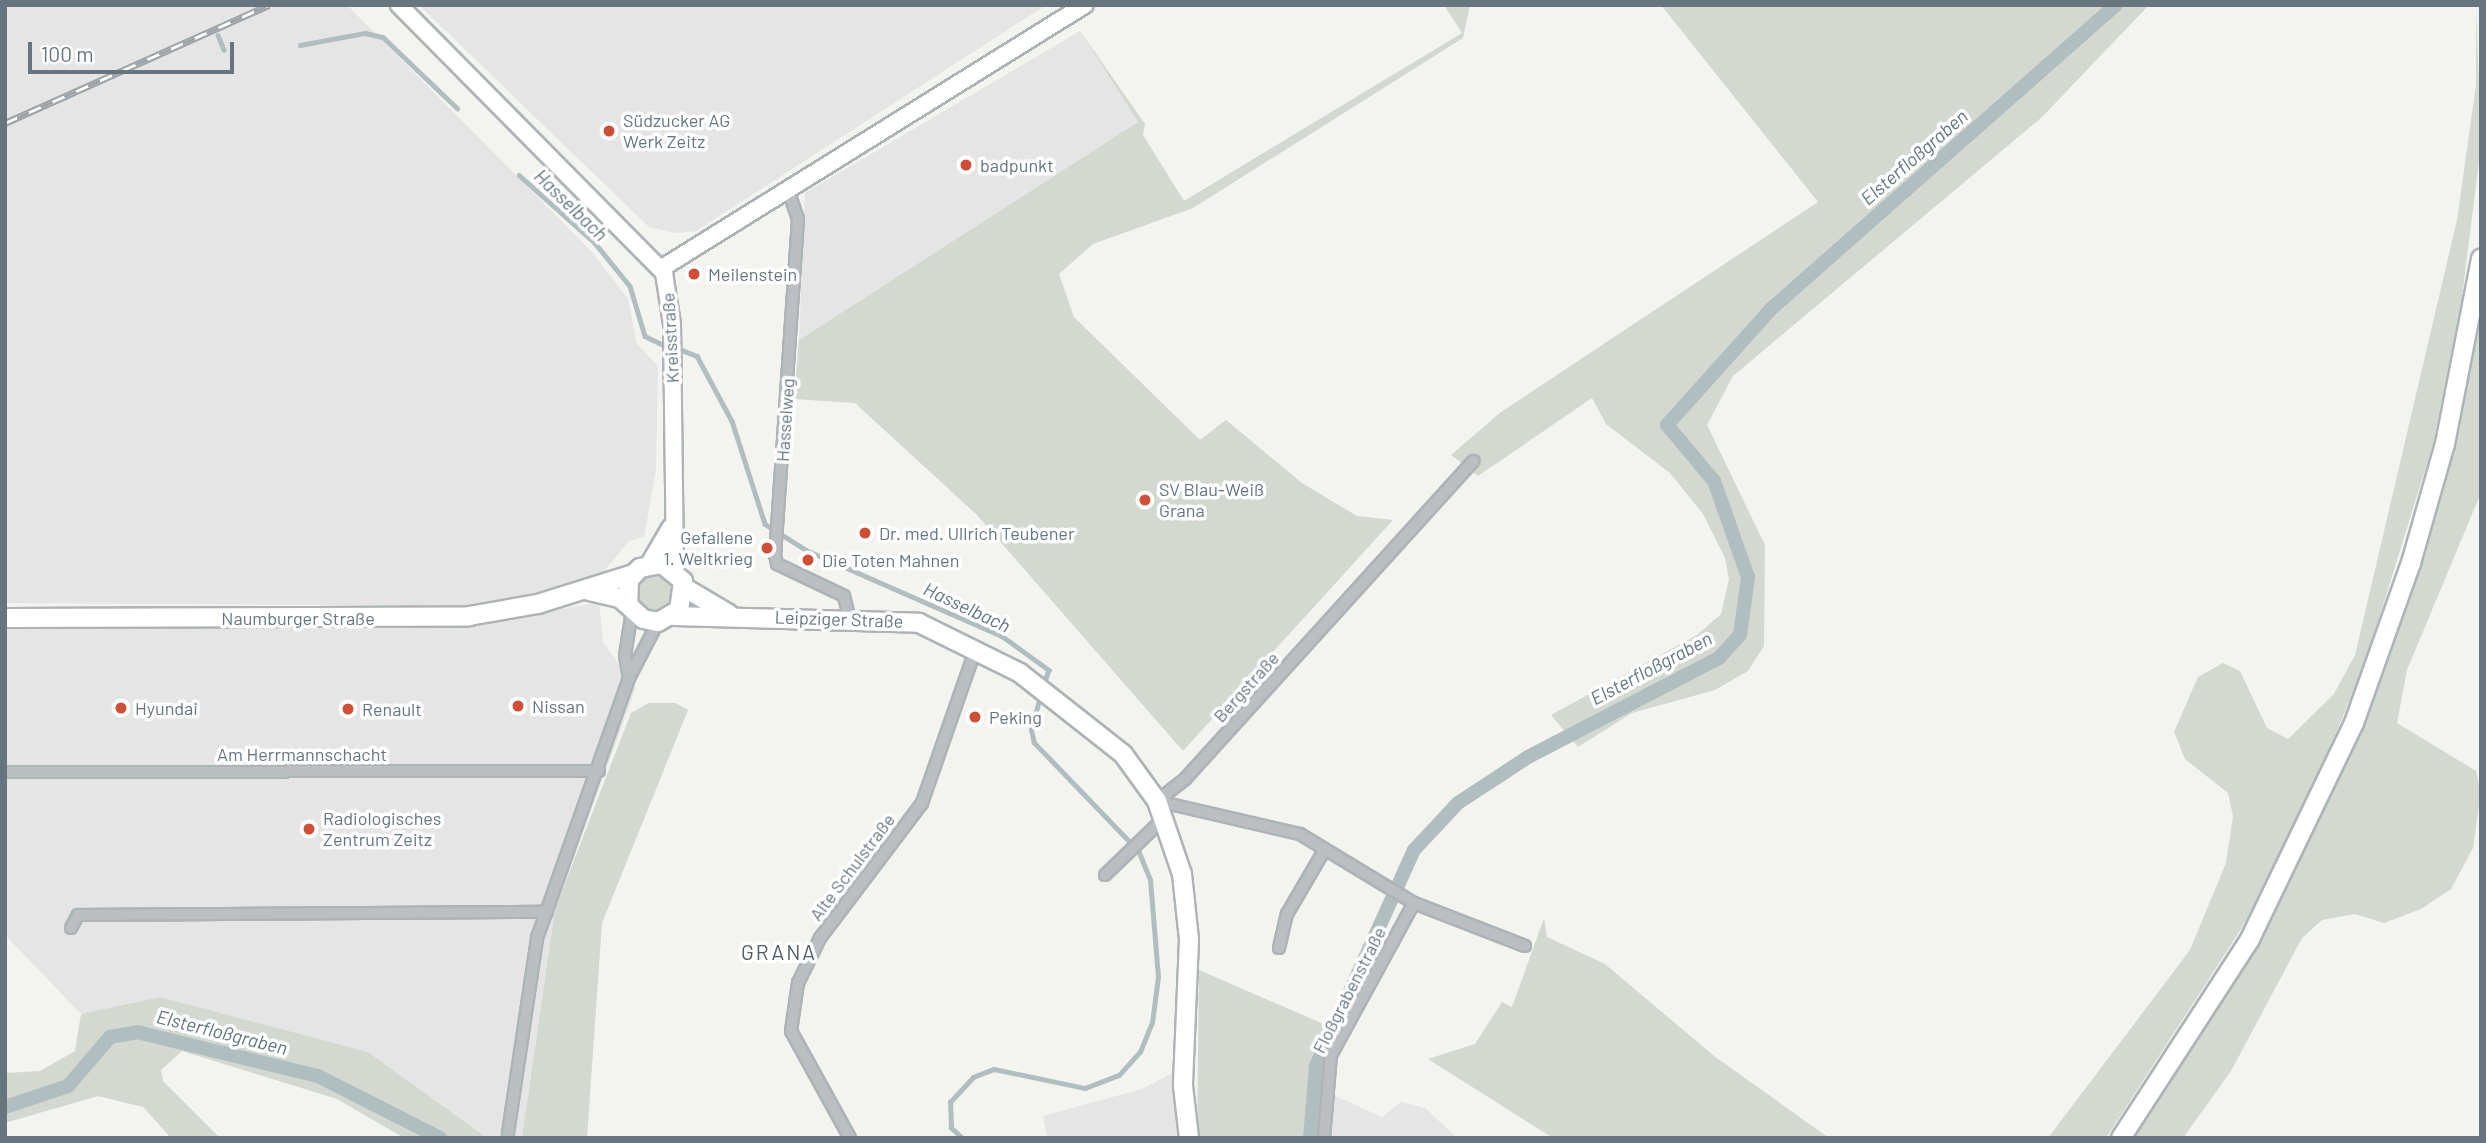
<!DOCTYPE html>
<html>
<head>
<meta charset="utf-8">
<style>
  body { margin:0 }
  #map { position:relative; width:2486px; height:1143px; overflow:hidden; background:#f3f3f0; font-family:Barlow,sans-serif }
  div>[style] { position:absolute }
  .built>* { inset:0; background:#e4e5e4 }
  .green>* { inset:0; background:#d3d8d0 }
  .round { border-radius:50% }
  .stream>* { height:4.5px; margin:-2.25px; padding:0 2.25px; transform-origin:2.25px; border-radius:2.25px; background:#b1bec0 }
  .canal>* { height:14px; margin:-7px; padding:0 7px; transform-origin:7px; border-radius:7px; background:#b1bec0 }
  .roads { filter:drop-shadow(2px 0 #aeb3b6) drop-shadow(-2px 0 #aeb3b6) drop-shadow(0 2px #aeb3b6) drop-shadow(0 -2px #aeb3b6) }
  .street>* { height:10px; margin:-5px; padding:0 5px; transform-origin:5px; border-radius:5px; background:#bbbfc2 }
  .secondary>* { height:16px; margin:-8px; padding:0 8px; transform-origin:8px; border-radius:8px; background:#fff }
  .primary>* { height:18px; margin:-9px; padding:0 9px; transform-origin:9px; border-radius:9px; background:#fff }
  .rail>* { height:7px; margin-top:-3.5px; transform-origin:0; background:repeating-linear-gradient(90deg,#fff 0 13px,#9da3a7 0 26px); box-sizing:border-box; border-block:2px solid #9da3a7 }
  .dots>* { width:19px; height:19px; translate:-50% -50%; box-sizing:border-box; border:4px solid #fff; border-radius:50% }
  span { translate:-50% -50%; white-space:nowrap; text-align:center; line-height:1.15; -webkit-text-stroke:7px #fff; paint-order:stroke }
  .poi-label { font-size:18px; color:#66757e }
  .left { translate:0 -50%; text-align:left }
  .right { translate:-100% -50%; text-align:right }
  .street-label { font-size:18px; color:#66757e }
  .water-label { font-size:19px; color:#62767b; font-style:italic }
  .quarter-label { font-size:21px; color:#535d64; letter-spacing:2px }
  .frame { position:absolute; inset:0; border:7px solid #66757e; pointer-events:none }
  .scale { position:absolute; left:28px; top:42px; width:206px; height:32px; box-sizing:border-box; border:4px solid #66757e; border-top:0; padding-left:9px; font-size:21px; line-height:24px; white-space:nowrap; color:#66757e; -webkit-text-stroke:5px #fff; paint-order:stroke }
</style>
</head>
<body>
<div id="map">
  <div class="built">
    <div style="clip-path:polygon(5px 5px,347px 5px,592px 252px,628px 299px,637px 344px,658px 366px,656px 470px,644px 537px,629px 541px,600px 576px,489px 606px,5px 603px)"></div>
    <div style="clip-path:polygon(419px 5px,1046px 5px,696px 231px,676px 233px,649px 227px)"></div>
    <div style="clip-path:polygon(1080px 31px,1138px 122px,799px 340px,805px 193px)"></div>
    <div style="clip-path:polygon(599px 602px,603px 642px,636px 688px,555px 909px,522px 1138px,487px 1138px,368px 1052px,160px 997px,81px 1014px,5px 935px,5px 627px,485px 624px)"></div>
    <div style="clip-path:polygon(1194px 1062px,1197px 1138px,1048px 1138px,1043px 1116px,1142px 1089px)"></div>
    <div style="clip-path:polygon(1318px 1088px,1382px 1117px,1401px 1102px,1425px 1108px,1457px 1138px,1314px 1138px)"></div>
  </div>
  <div class="green">
    <div style="clip-path:polygon(1444px 5px,1470px 5px,1463px 38px,1193px 208px,1093px 244px,1059px 274px,1074px 317px,1200px 440px,1226px 420px,1302px 483px,1357px 516px,1393px 520px,1183px 751px,977px 515px,855px 403px,794px 399px,799px 340px,1138px 122px,1080px 31px,1145px 124px,1143px 135px,1184px 201px,1462px 33px)"></div>
    <div style="clip-path:polygon(1661px 5px,2149px 5px,2042px 117px,1733px 376px,1707px 425px,1765px 545px,1764px 646px,1748px 671px,1715px 690px,1632px 713px,1578px 747px,1551px 715px,1697px 635px,1721px 614px,1729px 579px,1725px 558px,1703px 514px,1670px 473px,1606px 424px,1592px 398px,1478px 476px,1451px 455px,1501px 412px,1818px 202px)"></div>
    <div style="clip-path:polygon(2476px 5px,2481px 145px,2459px 321px,2433px 444px,2364px 667px,2295px 829px,2241px 929px,2106px 1138px,2048px 1138px,2190px 950px,2226px 863px,2233px 816px,2228px 793px,2185px 759px,2174px 732px,2198px 677px,2223px 663px,2240px 671px,2267px 728px,2288px 739px,2334px 694px,2355px 655px,2457px 220px,2476px 85px)"></div>
    <div style="clip-path:polygon(2481px 319px,2480px 495px,2407px 670px,2397px 723px,2476px 771px,2481px 792px,2473px 848px,2451px 889px,2421px 909px,2384px 923px,2355px 914px,2322px 920px,2302px 938px,2231px 1071px,2183px 1138px,2135px 1138px,2289px 882px,2355px 744px,2452px 449px)"></div>
    <div class="round" style="left:636px;top:572px;width:40px;height:40px"></div>
    <div style="clip-path:polygon(649px 703px,675px 703px,688px 710px,602px 923px,587px 1138px,522px 1138px,555px 909px,631px 713px)"></div>
    <div style="clip-path:polygon(1544px 918px,1547px 937px,1605px 964px,1714px 1056px,1829px 1138px,1553px 1138px,1428px 1059px,1475px 1044px,1502px 1002px,1512px 1007px)"></div>
    <div style="clip-path:polygon(1199px 970px,1335px 1029px,1321px 1063px,1314px 1138px,1197px 1138px)"></div>
    <div style="clip-path:polygon(160px 997px,368px 1052px,487px 1138px,404px 1138px,337px 1099px,182px 1051px,161px 1070px,163px 1081px,220px 1138px,171px 1138px,143px 1107px,98px 1096px,5px 1123px,5px 1073px,40px 1071px,75px 1051px,81px 1014px)"></div>
  </div>
  <div class="stream">
    <div style="left:218px;top:35px;width:16px;rotate:68deg"></div>
    <div style="left:300px;top:45px;width:66px;rotate:-10.5deg"></div>
    <div style="left:365px;top:33px;width:18px;rotate:13deg"></div>
    <div style="left:383px;top:37px;width:103px;rotate:43.8deg"></div>
    <div style="left:519px;top:175px;width:102px;rotate:41.8deg"></div>
    <div style="left:595px;top:243px;width:55px;rotate:50.9deg"></div>
    <div style="left:630px;top:286px;width:52px;rotate:73.3deg"></div>
    <div style="left:645px;top:336px;width:25px;rotate:26deg"></div>
    <div style="left:677px;top:348px;width:22px;rotate:22deg"></div>
    <div style="left:697px;top:356px;width:74px;rotate:61.7deg"></div>
    <div style="left:732px;top:421px;width:108px;rotate:72.2deg"></div>
    <div style="left:765px;top:524px;width:49px;rotate:32.4deg"></div>
    <div style="left:806px;top:550px;width:214px;rotate:23.7deg"></div>
    <div style="left:1002px;top:636px;width:58px;rotate:35.9deg"></div>
    <div style="left:1049px;top:670px;width:18px;rotate:109deg"></div>
    <div style="left:962px;top:1138px;width:15px;rotate:-138deg"></div>
    <div style="left:951px;top:1128px;width:26px;rotate:-92deg"></div>
    <div style="left:950px;top:1102px;width:34px;rotate:-47deg"></div>
    <div style="left:973px;top:1077px;width:22px;rotate:-21deg"></div>
    <div style="left:994px;top:1069px;width:93px;rotate:11.8deg"></div>
    <div style="left:1085px;top:1088px;width:36px;rotate:-21deg"></div>
    <div style="left:1119px;top:1075px;width:31px;rotate:-48deg"></div>
    <div style="left:1140px;top:1052px;width:31px;rotate:-68deg"></div>
    <div style="left:1152px;top:1023px;width:46px;rotate:-82.6deg"></div>
    <div style="left:1158px;top:977px;width:97px;rotate:-94.7deg"></div>
    <div style="left:1150px;top:880px;width:31px;rotate:-112deg"></div>
    <div style="left:1138px;top:851px;width:150px;rotate:-133.9deg"></div>
    <div style="left:1034px;top:743px;width:13px;rotate:-103deg"></div>
    <div style="left:1031px;top:730px;width:35px;rotate:-75deg"></div>
  </div>
  <div class="canal">
    <div style="left:5px;top:1107px;width:66px;rotate:-18.4deg"></div>
    <div style="left:68px;top:1086px;width:65px;rotate:-49.4deg"></div>
    <div style="left:110px;top:1037px;width:27px;rotate:-10deg"></div>
    <div style="left:137px;top:1032px;width:186px;rotate:13.7deg"></div>
    <div style="left:318px;top:1076px;width:137px;rotate:26.9deg"></div>
    <div style="left:1310px;top:1138px;width:72px;rotate:-85.2deg"></div>
    <div style="left:1316px;top:1066px;width:237px;rotate:-65.6deg"></div>
    <div style="left:1414px;top:850px;width:64px;rotate:-46.9deg"></div>
    <div style="left:1458px;top:803px;width:84px;rotate:-33.3deg"></div>
    <div style="left:1528px;top:757px;width:215px;rotate:-27.4deg"></div>
    <div style="left:1719px;top:658px;width:31px;rotate:-48deg"></div>
    <div style="left:1740px;top:635px;width:59px;rotate:-82.1deg"></div>
    <div style="left:1748px;top:577px;width:102px;rotate:-109.5deg"></div>
    <div style="left:1714px;top:481px;width:73px;rotate:-130deg"></div>
    <div style="left:1667px;top:425px;width:156px;rotate:-48.1deg"></div>
    <div style="left:1771px;top:309px;width:460px;rotate:-41.4deg"></div>
  </div>
  <div class="roads">
    <div class="street">
      <div style="left:788px;top:190px;width:31px;rotate:71deg"></div>
      <div style="left:798px;top:219px;width:337px;rotate:93.9deg"></div>
      <div style="left:775px;top:555px;width:9px;rotate:77deg"></div>
      <div style="left:777px;top:564px;width:74px;rotate:25.5deg"></div>
      <div style="left:844px;top:596px;width:21px;rotate:76deg"></div>
      <div style="left:629px;top:678px;width:22px;rotate:-100deg"></div>
      <div style="left:625px;top:656px;width:47px;rotate:-81.3deg"></div>
      <div style="left:5px;top:772px;width:594px;rotate:-0.1deg"></div>
      <div style="left:1157px;top:801px;width:37px;rotate:-38deg"></div>
      <div style="left:1186px;top:778px;width:428px;rotate:-47.8deg"></div>
      <div style="left:1157px;top:801px;width:147px;rotate:13deg"></div>
      <div style="left:1300px;top:834px;width:133px;rotate:31.2deg"></div>
      <div style="left:1414px;top:903px;width:119px;rotate:21.2deg"></div>
      <div style="left:1105px;top:875px;width:83px;rotate:-44deg"></div>
      <div style="left:71px;top:928px;width:15px;rotate:-62deg"></div>
      <div style="left:78px;top:915px;width:469px;rotate:-0.4deg"></div>
      <div style="left:1279px;top:948px;width:35px;rotate:-77deg"></div>
      <div style="left:1287px;top:914px;width:75px;rotate:-59.7deg"></div>
      <div style="left:508px;top:1133px;width:197px;rotate:-81.5deg"></div>
      <div style="left:537px;top:938px;width:276px;rotate:-70.5deg"></div>
      <div style="left:629px;top:678px;width:63px;rotate:-62.6deg"></div>
      <div style="left:850px;top:1138px;width:122px;rotate:-118.9deg"></div>
      <div style="left:791px;top:1031px;width:49px;rotate:-81.7deg"></div>
      <div style="left:798px;top:983px;width:50px;rotate:-63.9deg"></div>
      <div style="left:820px;top:938px;width:169px;rotate:-52.9deg"></div>
      <div style="left:922px;top:803px;width:164px;rotate:-70.8deg"></div>
      <div style="left:1324px;top:1138px;width:83px;rotate:-85.2deg"></div>
      <div style="left:1331px;top:1055px;width:173px;rotate:-61.4deg"></div>
    </div>
    <div class="secondary">
      <div style="left:399px;top:5px;width:377px;rotate:45.3deg"></div>
      <div style="left:664px;top:273px;width:52px;rotate:81.1deg"></div>
      <div style="left:672px;top:324px;width:246px;rotate:89.3deg"></div>
      <div style="left:662px;top:268px;width:498px;rotate:-31.9deg"></div>
      <div style="left:649px;top:564px;width:42px;rotate:-59.7deg"></div>
    </div>
    <div class="primary">
      <div style="left:685px;top:588px;width:51px;rotate:30.6deg"></div>
      <div style="left:589px;top:591px;width:32px;rotate:13deg"></div>
      <div style="left:620px;top:598px;width:31px;rotate:42deg"></div>
      <div style="left:643px;top:619px;width:15px;rotate:11deg"></div>
      <div style="left:658px;top:622px;width:24px;rotate:-30deg"></div>
      <div style="left:679px;top:610px;width:29px;rotate:-82deg"></div>
      <div style="left:683px;top:581px;width:27px;rotate:-141deg"></div>
      <div style="left:662px;top:564px;width:22px;rotate:170deg"></div>
      <div style="left:640px;top:568px;width:16px;rotate:133deg"></div>
      <div style="left:629px;top:580px;width:24px;rotate:92deg"></div>
      <div style="left:674px;top:616px;width:245px;rotate:1.6deg"></div>
      <div style="left:919px;top:623px;width:113px;rotate:26.3deg"></div>
      <div style="left:1020px;top:673px;width:131px;rotate:38.2deg"></div>
      <div style="left:1123px;top:754px;width:58px;rotate:54.1deg"></div>
      <div style="left:1157px;top:801px;width:77px;rotate:71.1deg"></div>
      <div style="left:1182px;top:874px;width:66px;rotate:83.9deg"></div>
      <div style="left:1189px;top:940px;width:146px;rotate:92.4deg"></div>
      <div style="left:1183px;top:1086px;width:52px;rotate:83.4deg"></div>
      <div style="left:5px;top:618px;width:464px;rotate:-0.2deg"></div>
      <div style="left:469px;top:616px;width:70px;rotate:-9.9deg"></div>
      <div style="left:538px;top:604px;width:100px;rotate:-17.5deg"></div>
      <div style="left:2121px;top:1138px;width:237px;rotate:-57deg"></div>
      <div style="left:2250px;top:939px;width:240px;rotate:-64.3deg"></div>
      <div style="left:2354px;top:723px;width:170px;rotate:-70.4deg"></div>
      <div style="left:2411px;top:563px;width:124px;rotate:-74.1deg"></div>
      <div style="left:2445px;top:444px;width:189px;rotate:-79deg"></div>
    </div>
  </div>
  <div class="rail">
    <div style="left:5px;top:123px;width:289px;rotate:-24.1deg"></div>
  </div>
  <div class="dots">
    <div style="left:609px;top:131px;background:#ce4e36"></div>
    <div style="left:966px;top:165px;background:#ce4e36"></div>
    <div style="left:694px;top:274px;background:#ce4e36"></div>
    <div style="left:1145px;top:500px;background:#ce4e36"></div>
    <div style="left:865px;top:533px;background:#ce4e36"></div>
    <div style="left:767px;top:548px;background:#ce4e36"></div>
    <div style="left:808px;top:560px;background:#ce4e36"></div>
    <div style="left:518px;top:706px;background:#ce4e36"></div>
    <div style="left:121px;top:708px;background:#ce4e36"></div>
    <div style="left:348px;top:709px;background:#ce4e36"></div>
    <div style="left:975px;top:717px;background:#ce4e36"></div>
    <div style="left:309px;top:829px;background:#ce4e36"></div>
  </div>
  <div class="poi-label">
    <span class="left" style="left:623px;top:131px">Südzucker AG<br>Werk Zeitz</span>
    <span class="left" style="left:980px;top:165px">badpunkt</span>
    <span class="left" style="left:708px;top:274px">Meilenstein</span>
    <span class="left" style="left:1159px;top:500px">SV Blau-Weiß<br>Grana</span>
    <span class="left" style="left:879px;top:533px">Dr. med. Ullrich Teubener</span>
    <span class="right" style="left:753px;top:548px">Gefallene<br>1. Weltkrieg</span>
    <span class="left" style="left:822px;top:560px">Die Toten Mahnen</span>
    <span class="left" style="left:532px;top:706px">Nissan</span>
    <span class="left" style="left:135px;top:708px">Hyundai</span>
    <span class="left" style="left:362px;top:709px">Renault</span>
    <span class="left" style="left:989px;top:717px">Peking</span>
    <span class="left" style="left:323px;top:829px">Radiologisches<br>Zentrum Zeitz</span>
  </div>
  <div class="street-label">
    <span style="left:670px;top:338px;rotate:-93deg">Kreisstraße</span>
    <span style="left:785px;top:420px;rotate:-86deg">Hasselweg</span>
    <span style="left:298px;top:618px">Naumburger Straße</span>
    <span style="left:839px;top:619px;rotate:2deg">Leipziger Straße</span>
    <span style="left:1246px;top:687px;rotate:-48deg">Bergstraße</span>
    <span style="left:302px;top:754px">Am Herrmannschacht</span>
    <span style="left:852px;top:867px;rotate:-53deg">Alte Schulstraße</span>
    <span style="left:1349px;top:990px;rotate:-63deg">Floßgrabenstraße</span>
  </div>
  <div class="water-label">
    <span style="left:1914px;top:157px;rotate:-41deg">Elsterfloßgraben</span>
    <span style="left:571px;top:205px;rotate:44deg">Hasselbach</span>
    <span style="left:967px;top:607px;rotate:25deg">Hasselbach</span>
    <span style="left:1651px;top:668px;rotate:-28deg">Elsterfloßgraben</span>
    <span style="left:222px;top:1032px;rotate:14deg">Elsterfloßgraben</span>
  </div>
  <div class="quarter-label">
    <span style="left:779px;top:952px">GRANA</span>
  </div>
  <div class="frame"></div>
  <div class="scale">100 m</div>
</div>
</body>
</html>
